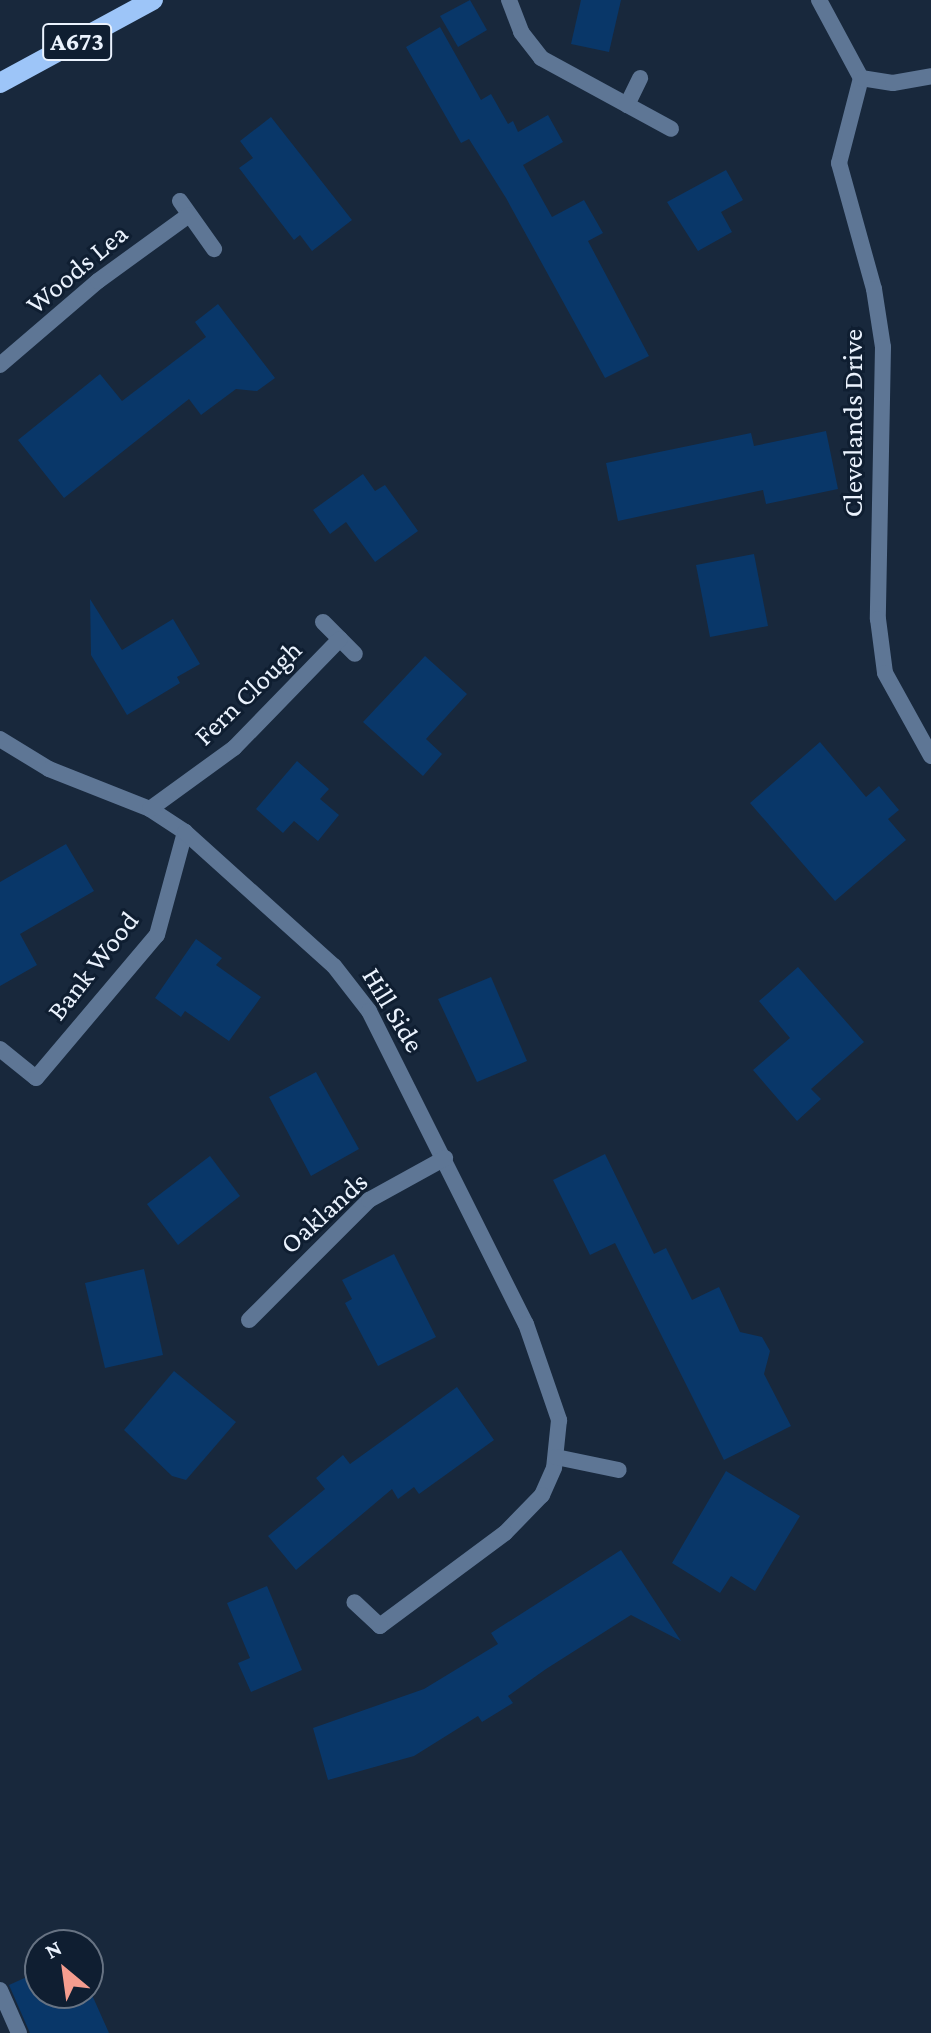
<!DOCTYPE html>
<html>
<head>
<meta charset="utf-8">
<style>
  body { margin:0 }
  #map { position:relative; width:931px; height:2033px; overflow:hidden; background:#18283c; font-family:"Crimson Pro",serif }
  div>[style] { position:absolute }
  .building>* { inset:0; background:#093769 }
  .lane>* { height:16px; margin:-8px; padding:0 8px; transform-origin:8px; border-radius:8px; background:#5e7695 }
  .street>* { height:16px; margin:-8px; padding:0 8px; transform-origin:8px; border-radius:8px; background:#5e7695 }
  .primary>* { height:20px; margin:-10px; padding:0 10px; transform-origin:10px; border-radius:10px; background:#9dc5f8 }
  span { translate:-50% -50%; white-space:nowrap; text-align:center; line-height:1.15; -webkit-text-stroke:6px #0f1e31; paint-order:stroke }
  .shield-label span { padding:2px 6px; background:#0f1e31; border:2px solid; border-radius:6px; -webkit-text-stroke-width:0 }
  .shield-label { font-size:26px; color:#eaf2fd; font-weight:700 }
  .street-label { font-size:28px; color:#eaf2fd }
  .north { position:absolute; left:24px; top:1929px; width:80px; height:80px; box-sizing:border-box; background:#0f1e31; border:2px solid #677383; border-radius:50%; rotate:331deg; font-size:22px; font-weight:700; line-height:32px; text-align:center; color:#eaf2fd }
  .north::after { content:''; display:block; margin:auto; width:28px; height:36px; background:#f59d8f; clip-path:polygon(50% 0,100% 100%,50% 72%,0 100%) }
</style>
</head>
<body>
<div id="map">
  <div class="building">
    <div style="clip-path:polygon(470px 0,487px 30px,458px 47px,440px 16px)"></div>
    <div style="clip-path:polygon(581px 0,621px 0,609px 52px,571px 44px)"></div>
    <div style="clip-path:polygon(440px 27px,481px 100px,491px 94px,508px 124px,513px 121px,518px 132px,548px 115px,563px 142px,523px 165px,552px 217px,584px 200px,603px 233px,588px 241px,649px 356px,605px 378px,506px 198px,469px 139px,461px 143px,406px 47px)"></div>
    <div style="clip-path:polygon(271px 117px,352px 220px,312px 251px,300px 235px,294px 240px,239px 168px,253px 158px,240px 141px)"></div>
    <div style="clip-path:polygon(726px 170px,743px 200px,721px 212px,732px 232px,698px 251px,667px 202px)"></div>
    <div style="clip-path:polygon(218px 304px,275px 378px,257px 391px,236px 389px,201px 415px,189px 399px,64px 498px,18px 440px,100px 374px,122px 401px,206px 337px,195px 322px)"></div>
    <div style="clip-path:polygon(826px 431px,838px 489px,766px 504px,763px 490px,618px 521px,606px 463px,751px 433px,754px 446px)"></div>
    <div style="clip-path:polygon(363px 474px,375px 491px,385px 485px,418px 531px,375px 562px,346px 522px,330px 534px,313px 510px)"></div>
    <div style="clip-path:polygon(754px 554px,768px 626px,710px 637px,696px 565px)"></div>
    <div style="clip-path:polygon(90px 599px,122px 650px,173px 619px,200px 664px,177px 677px,180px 683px,127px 715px,91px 655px)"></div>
    <div style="clip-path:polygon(425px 656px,467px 694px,426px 739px,442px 754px,423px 776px,363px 722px)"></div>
    <div style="clip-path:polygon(820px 742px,866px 797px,879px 786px,899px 810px,888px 819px,906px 840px,835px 901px,750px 803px)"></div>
    <div style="clip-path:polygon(297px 761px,329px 789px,320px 799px,339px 815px,318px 841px,294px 821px,283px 833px,256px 809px)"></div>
    <div style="clip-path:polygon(66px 844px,94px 891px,20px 934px,37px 965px,0 986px,0 882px)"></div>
    <div style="clip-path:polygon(196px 939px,222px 958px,216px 965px,261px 997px,229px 1041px,185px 1011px,181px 1017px,155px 998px)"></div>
    <div style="clip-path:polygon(798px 967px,864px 1042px,811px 1089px,821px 1099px,797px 1121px,753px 1070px,790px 1038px,759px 1001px)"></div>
    <div style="clip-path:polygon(491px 977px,527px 1061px,477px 1082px,438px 999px)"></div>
    <div style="clip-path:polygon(316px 1072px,359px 1149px,311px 1176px,269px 1097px)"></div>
    <div style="clip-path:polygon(605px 1154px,654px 1254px,666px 1248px,692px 1300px,719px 1287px,740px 1332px,762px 1337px,770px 1351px,764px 1374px,791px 1426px,724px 1460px,615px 1243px,590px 1255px,553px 1180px)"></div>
    <div style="clip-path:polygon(210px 1156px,240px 1196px,178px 1245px,147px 1204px)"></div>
    <div style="clip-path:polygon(394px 1254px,436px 1337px,378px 1366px,345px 1303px,352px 1299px,342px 1280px)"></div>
    <div style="clip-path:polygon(144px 1269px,163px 1355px,105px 1368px,85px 1283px)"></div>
    <div style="clip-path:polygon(174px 1371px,236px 1422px,186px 1480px,172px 1476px,124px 1430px)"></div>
    <div style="clip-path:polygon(457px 1387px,494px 1440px,419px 1494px,414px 1487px,398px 1499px,392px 1489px,296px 1570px,268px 1536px,325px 1489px,316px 1478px,343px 1455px,350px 1464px)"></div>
    <div style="clip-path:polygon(726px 1471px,800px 1516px,755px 1591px,731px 1576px,720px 1593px,672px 1563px)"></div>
    <div style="clip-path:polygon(621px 1550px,681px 1641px,631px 1615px,546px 1669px,508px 1696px,513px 1703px,482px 1722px,478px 1716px,414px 1756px,328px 1780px,313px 1728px,424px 1689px,498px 1644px,491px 1633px)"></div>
    <div style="clip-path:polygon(267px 1586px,302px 1670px,251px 1692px,238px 1663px,250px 1658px,227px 1603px)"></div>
    <div style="clip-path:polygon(40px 1971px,40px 1993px,88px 1993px,88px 1986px,109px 2033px,30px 2033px,9px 1985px)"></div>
  </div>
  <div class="lane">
    <div style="left:0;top:1049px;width:46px;rotate:38.9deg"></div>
    <div style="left:36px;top:1078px;width:187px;rotate:-49.8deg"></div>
    <div style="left:157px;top:935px;width:107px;rotate:-74.8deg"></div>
    <div style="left:0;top:1990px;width:47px;rotate:66.2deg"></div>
  </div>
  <div class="street">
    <div style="left:509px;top:0;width:34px;rotate:69deg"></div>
    <div style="left:521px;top:32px;width:33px;rotate:52deg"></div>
    <div style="left:541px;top:58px;width:148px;rotate:28.6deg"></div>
    <div style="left:819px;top:0;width:89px;rotate:61.7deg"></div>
    <div style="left:861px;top:78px;width:88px;rotate:104.5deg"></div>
    <div style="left:839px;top:163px;width:131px;rotate:74.5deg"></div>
    <div style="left:874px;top:289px;width:59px;rotate:81.2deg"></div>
    <div style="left:883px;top:347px;width:272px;rotate:91.1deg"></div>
    <div style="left:878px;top:619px;width:54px;rotate:82.6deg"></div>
    <div style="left:885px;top:673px;width:95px;rotate:61deg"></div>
    <div style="left:861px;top:78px;width:32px;rotate:9deg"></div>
    <div style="left:893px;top:83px;width:39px;rotate:-10deg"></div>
    <div style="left:627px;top:105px;width:30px;rotate:-64deg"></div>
    <div style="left:180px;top:201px;width:59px;rotate:54.7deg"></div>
    <div style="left:0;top:365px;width:129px;rotate:-40.6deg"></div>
    <div style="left:98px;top:281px;width:112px;rotate:-36deg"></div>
    <div style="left:323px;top:622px;width:45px;rotate:45deg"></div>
    <div style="left:0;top:739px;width:57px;rotate:31.5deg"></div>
    <div style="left:49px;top:769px;width:109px;rotate:21.6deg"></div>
    <div style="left:150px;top:809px;width:42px;rotate:33.3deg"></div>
    <div style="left:185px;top:832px;width:200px;rotate:42deg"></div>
    <div style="left:334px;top:966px;width:57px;rotate:52.1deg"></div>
    <div style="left:369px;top:1011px;width:350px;rotate:63.4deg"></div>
    <div style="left:526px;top:1324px;width:102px;rotate:71deg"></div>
    <div style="left:559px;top:1420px;width:48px;rotate:95.9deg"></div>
    <div style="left:554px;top:1468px;width:30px;rotate:114deg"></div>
    <div style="left:542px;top:1495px;width:53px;rotate:134.2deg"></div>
    <div style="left:505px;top:1533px;width:156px;rotate:143.4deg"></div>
    <div style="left:380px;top:1626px;width:35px;rotate:-137deg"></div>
    <div style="left:150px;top:809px;width:104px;rotate:-36deg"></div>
    <div style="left:234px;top:748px;width:152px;rotate:-45.8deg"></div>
    <div style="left:249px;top:1320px;width:170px;rotate:-45deg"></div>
    <div style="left:369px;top:1200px;width:87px;rotate:-28.9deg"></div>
    <div style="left:556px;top:1457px;width:64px;rotate:11.7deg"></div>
  </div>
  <div class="primary">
    <div style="left:0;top:83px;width:174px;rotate:-28.5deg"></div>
  </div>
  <div class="shield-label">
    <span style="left:77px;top:42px">A673</span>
  </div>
  <div class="street-label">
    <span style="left:77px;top:269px;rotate:-40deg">Woods Lea</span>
    <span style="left:853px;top:423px;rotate:-90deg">Clevelands Drive</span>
    <span style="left:248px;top:693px;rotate:-44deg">Fern Clough</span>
    <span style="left:93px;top:966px;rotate:-52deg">Bank Wood</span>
    <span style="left:393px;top:1010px;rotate:59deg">Hill Side</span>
    <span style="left:324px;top:1213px;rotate:-42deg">Oaklands</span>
  </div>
  <div class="north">N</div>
</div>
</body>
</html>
